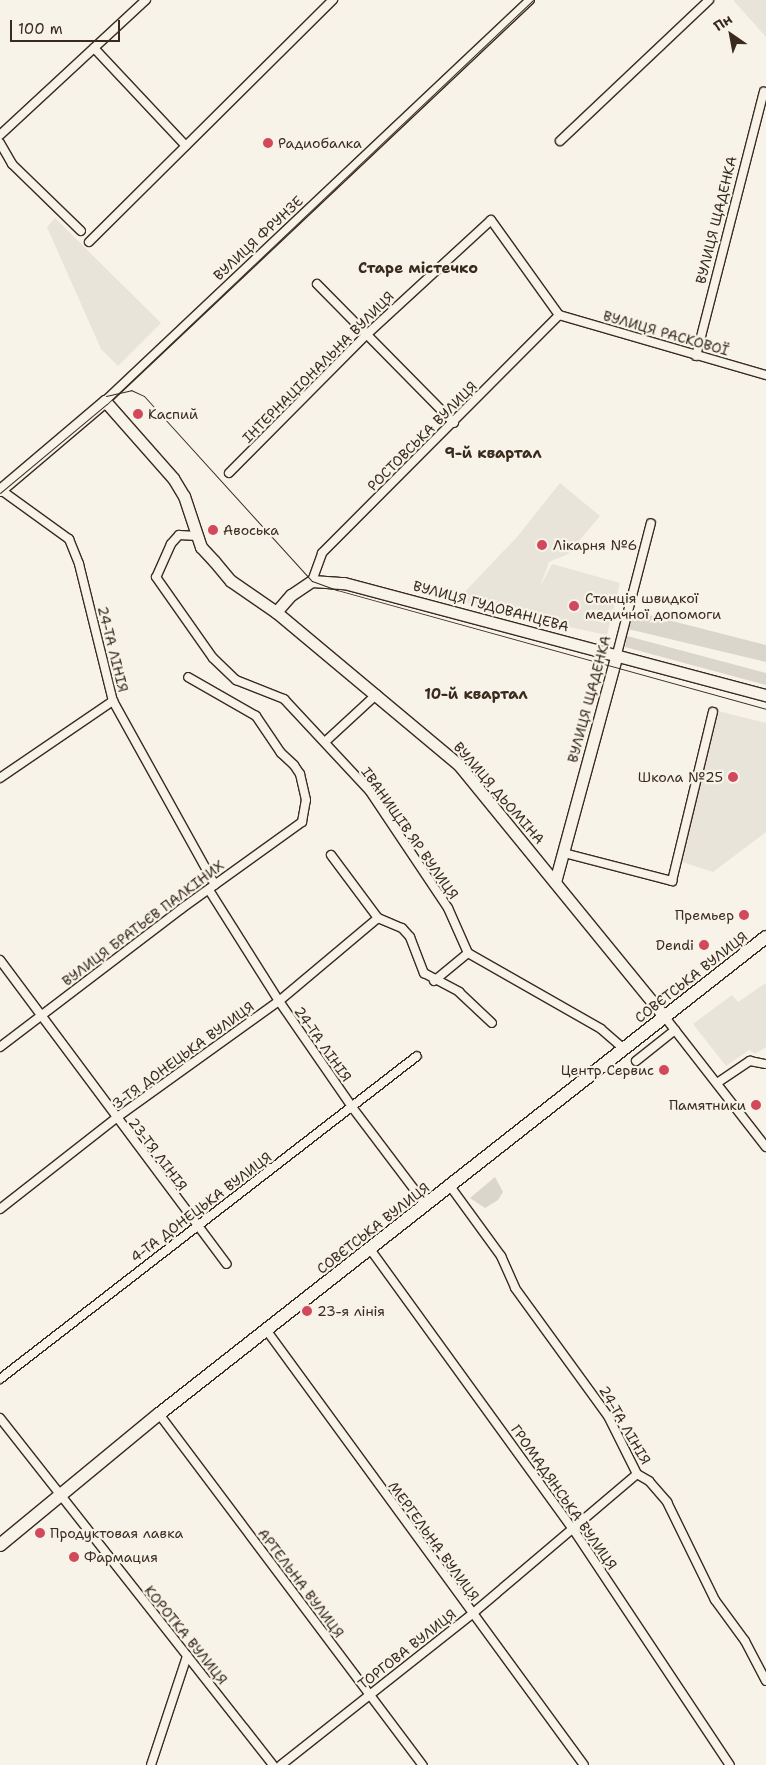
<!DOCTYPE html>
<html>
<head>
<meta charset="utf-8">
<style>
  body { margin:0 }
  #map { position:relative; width:766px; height:1765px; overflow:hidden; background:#f7f3e8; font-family:"Shantell Sans",sans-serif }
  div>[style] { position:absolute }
  .built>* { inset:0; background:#e9e4d9 }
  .green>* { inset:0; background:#dbd6cb }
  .roads { filter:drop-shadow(1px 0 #3b2a1e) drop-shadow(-1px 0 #3b2a1e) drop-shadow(0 1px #3b2a1e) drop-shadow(0 -1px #3b2a1e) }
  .street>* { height:8px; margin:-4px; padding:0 4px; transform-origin:4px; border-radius:4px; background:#f7f3e8 }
  .secondary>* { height:11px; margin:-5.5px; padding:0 5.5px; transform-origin:5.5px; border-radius:5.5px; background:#f7f3e8 }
  .primary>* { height:12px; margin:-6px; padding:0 6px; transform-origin:6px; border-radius:6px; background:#f7f3e8 }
  .tram>* { height:1px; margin:-0.5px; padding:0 0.5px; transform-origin:0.5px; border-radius:0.5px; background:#3b2a1e }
  .dots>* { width:14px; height:14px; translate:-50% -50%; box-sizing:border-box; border:2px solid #f7f3e8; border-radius:50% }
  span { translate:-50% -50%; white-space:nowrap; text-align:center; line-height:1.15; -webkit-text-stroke:4.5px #f7f3e8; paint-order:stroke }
  .poi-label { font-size:14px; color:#3b2a1e }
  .left { translate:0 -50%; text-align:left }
  .right { translate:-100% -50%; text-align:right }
  .street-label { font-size:14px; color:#3b2a1e }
  .neighbourhood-label { font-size:15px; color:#3b2a1e; font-weight:700 }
  .north { position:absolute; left:706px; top:10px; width:50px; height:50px; -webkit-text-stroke:4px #f7f3e8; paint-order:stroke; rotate:327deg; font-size:14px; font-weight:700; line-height:20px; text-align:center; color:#3b2a1e }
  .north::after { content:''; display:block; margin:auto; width:18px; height:22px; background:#3b2a1e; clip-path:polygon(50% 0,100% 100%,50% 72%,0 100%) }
  .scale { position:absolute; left:10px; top:20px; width:110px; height:22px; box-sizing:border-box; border:2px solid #3b2a1e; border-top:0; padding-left:6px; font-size:15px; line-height:18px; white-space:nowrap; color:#3b2a1e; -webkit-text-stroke:4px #f7f3e8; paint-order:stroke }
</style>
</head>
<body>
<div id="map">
  <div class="built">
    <div style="clip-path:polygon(733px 0,766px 0,766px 37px)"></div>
    <div style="clip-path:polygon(55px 218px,161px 323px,118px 366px,101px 349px,47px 227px)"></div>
    <div style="clip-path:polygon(560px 483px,600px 516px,568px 554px,549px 562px,540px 587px,552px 564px,620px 583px,607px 635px,530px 619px,532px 611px,529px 618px,509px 615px,457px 600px,517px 537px)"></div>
    <div style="clip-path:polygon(718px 711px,766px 723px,766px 832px,713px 872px,679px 861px)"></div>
    <div style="clip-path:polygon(766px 983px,766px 1047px,755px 1054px,749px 1050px,726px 1066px,693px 1024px,732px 995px,738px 1002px)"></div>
  </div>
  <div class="green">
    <div style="clip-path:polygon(633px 611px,766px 645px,766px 662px,628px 629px)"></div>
    <div style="clip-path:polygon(627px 636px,766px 673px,766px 685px,625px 647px)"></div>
    <div style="clip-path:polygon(495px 1177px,503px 1192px,498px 1200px,485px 1208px,470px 1198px)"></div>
  </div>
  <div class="roads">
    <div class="street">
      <div style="left:94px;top:48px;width:134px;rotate:46.8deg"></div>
      <div style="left:0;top:135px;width:199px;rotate:-42.8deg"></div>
      <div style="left:560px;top:141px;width:205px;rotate:-43.4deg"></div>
      <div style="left:0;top:143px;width:24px;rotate:60deg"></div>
      <div style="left:12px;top:164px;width:96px;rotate:44.2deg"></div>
      <div style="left:89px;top:242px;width:344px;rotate:-44.8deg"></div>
      <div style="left:317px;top:284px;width:195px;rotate:45.4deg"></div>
      <div style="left:559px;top:315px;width:216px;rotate:16.2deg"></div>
      <div style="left:696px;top:356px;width:273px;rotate:-75.6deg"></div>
      <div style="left:105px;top:401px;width:584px;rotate:-43.34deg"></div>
      <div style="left:229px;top:473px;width:193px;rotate:-45.2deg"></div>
      <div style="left:365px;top:336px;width:171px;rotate:-42.6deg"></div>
      <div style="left:491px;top:220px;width:117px;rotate:54.4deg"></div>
      <div style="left:1px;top:490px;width:84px;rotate:35.8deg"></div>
      <div style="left:69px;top:539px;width:27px;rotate:68deg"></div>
      <div style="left:79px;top:564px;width:141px;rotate:76.1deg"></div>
      <div style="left:113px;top:701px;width:210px;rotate:61deg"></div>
      <div style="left:197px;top:536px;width:18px;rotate:-177deg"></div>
      <div style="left:179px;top:535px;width:12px;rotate:132deg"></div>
      <div style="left:171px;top:544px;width:36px;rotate:114deg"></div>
      <div style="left:156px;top:577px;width:99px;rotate:54.9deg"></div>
      <div style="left:213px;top:658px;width:32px;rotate:44deg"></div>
      <div style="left:236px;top:680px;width:52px;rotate:21.6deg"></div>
      <div style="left:284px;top:699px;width:125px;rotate:47deg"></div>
      <div style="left:369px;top:790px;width:142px;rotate:56.2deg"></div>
      <div style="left:448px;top:908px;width:49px;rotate:66deg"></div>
      <div style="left:312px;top:581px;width:30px;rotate:-70deg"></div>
      <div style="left:322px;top:553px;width:336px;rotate:-45.1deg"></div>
      <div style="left:617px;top:654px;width:135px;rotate:-75.5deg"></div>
      <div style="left:326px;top:741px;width:69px;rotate:-42.7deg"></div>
      <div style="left:0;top:778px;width:137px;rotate:-34.3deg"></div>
      <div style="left:564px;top:853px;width:112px;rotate:14.5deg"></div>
      <div style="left:672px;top:881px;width:174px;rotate:-76.4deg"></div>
      <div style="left:331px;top:855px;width:79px;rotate:53.3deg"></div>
      <div style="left:378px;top:918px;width:26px;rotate:23deg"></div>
      <div style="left:402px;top:928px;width:12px;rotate:48deg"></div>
      <div style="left:410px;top:937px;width:39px;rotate:69deg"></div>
      <div style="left:424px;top:973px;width:40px;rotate:28deg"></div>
      <div style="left:459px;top:992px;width:45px;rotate:43.2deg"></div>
      <div style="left:209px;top:890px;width:131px;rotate:57.8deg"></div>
      <div style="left:279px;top:1001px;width:129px;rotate:55.4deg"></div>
      <div style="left:352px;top:1107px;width:123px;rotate:52.9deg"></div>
      <div style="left:468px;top:953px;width:153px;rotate:29.7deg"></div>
      <div style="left:601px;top:1029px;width:29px;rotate:41deg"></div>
      <div style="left:0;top:960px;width:379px;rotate:53.3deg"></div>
      <div style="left:434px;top:981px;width:44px;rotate:-39.5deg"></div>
      <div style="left:664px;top:1016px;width:166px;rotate:52.1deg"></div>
      <div style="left:0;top:1047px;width:228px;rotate:-37.3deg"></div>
      <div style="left:181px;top:909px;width:149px;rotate:-35.7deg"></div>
      <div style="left:302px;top:822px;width:22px;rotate:-80deg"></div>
      <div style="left:306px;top:800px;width:27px;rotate:-103deg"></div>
      <div style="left:300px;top:774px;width:11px;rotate:-124deg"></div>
      <div style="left:294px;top:765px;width:18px;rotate:-137deg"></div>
      <div style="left:281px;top:753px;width:45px;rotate:-124deg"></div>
      <div style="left:256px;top:716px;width:78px;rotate:-150.2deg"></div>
      <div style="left:636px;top:1061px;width:50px;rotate:-38.5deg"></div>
      <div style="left:717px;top:1083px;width:40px;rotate:-34deg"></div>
      <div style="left:750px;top:1061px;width:16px;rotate:11deg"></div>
      <div style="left:450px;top:1186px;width:87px;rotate:53.9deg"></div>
      <div style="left:501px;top:1256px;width:35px;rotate:66deg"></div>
      <div style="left:515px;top:1288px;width:158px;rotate:54deg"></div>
      <div style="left:608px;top:1416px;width:65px;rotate:63.4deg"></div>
      <div style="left:637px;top:1474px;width:14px;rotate:30deg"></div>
      <div style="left:649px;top:1481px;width:28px;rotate:49deg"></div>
      <div style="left:667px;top:1502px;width:109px;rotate:63.9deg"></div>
      <div style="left:715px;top:1600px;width:51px;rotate:53.8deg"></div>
      <div style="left:745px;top:1641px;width:45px;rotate:62.3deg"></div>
      <div style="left:0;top:1209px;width:147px;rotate:-38.1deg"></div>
      <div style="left:116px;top:1118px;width:201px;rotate:-35.7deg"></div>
      <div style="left:279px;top:1001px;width:129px;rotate:-40deg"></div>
      <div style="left:370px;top:1249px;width:346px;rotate:54.1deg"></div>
      <div style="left:573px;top:1529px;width:283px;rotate:56.4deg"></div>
      <div style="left:267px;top:1331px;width:537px;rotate:53.86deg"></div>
      <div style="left:0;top:1379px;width:527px;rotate:-37.76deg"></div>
      <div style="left:159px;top:1414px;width:439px;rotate:53.1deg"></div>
      <div style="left:0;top:1418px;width:442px;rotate:51.8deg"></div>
      <div style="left:151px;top:1765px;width:115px;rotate:-71.7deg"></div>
      <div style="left:281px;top:1765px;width:243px;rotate:-38.3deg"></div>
      <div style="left:472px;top:1614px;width:216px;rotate:-40.3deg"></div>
    </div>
    <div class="secondary">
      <div style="left:0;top:490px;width:138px;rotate:-40.3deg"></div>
      <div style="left:105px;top:401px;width:103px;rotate:48.6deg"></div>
      <div style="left:173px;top:478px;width:21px;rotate:59deg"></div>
      <div style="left:184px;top:496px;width:54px;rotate:71.6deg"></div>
      <div style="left:201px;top:547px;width:19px;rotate:47deg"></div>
      <div style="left:214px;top:561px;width:26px;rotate:50deg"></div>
      <div style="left:231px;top:581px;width:55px;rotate:34.6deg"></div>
      <div style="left:276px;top:612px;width:239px;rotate:39.9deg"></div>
      <div style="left:459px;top:765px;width:324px;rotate:50.8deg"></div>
      <div style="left:276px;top:612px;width:23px;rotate:-49deg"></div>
      <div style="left:291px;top:595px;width:25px;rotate:-34deg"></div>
      <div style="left:312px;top:581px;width:32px;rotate:4deg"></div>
      <div style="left:344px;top:583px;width:437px;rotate:14.9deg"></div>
      <div style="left:555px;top:882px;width:236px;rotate:-74.8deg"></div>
    </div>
    <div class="primary">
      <div style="left:0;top:1545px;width:206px;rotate:-39.5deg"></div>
      <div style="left:159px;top:1414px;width:772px;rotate:-38.16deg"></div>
    </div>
  </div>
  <div class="tram">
    <div style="left:106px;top:396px;width:26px;rotate:-13deg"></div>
    <div style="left:131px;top:390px;width:14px;rotate:25deg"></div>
    <div style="left:144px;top:396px;width:250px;rotate:47.8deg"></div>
    <div style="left:312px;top:581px;width:27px;rotate:20deg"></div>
    <div style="left:337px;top:590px;width:445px;rotate:15.5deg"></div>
    <div style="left:0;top:493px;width:139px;rotate:-39.8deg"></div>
    <div style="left:107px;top:404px;width:587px;rotate:-43.48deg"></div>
  </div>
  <div class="dots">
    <div style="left:268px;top:143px;background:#d1495b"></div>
    <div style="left:138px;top:414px;background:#d1495b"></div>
    <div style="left:213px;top:530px;background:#d1495b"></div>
    <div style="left:542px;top:545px;background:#d1495b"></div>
    <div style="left:574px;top:606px;background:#d1495b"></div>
    <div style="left:733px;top:777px;background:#d1495b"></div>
    <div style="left:744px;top:915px;background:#d1495b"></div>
    <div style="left:704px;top:945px;background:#d1495b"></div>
    <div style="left:664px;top:1070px;background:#d1495b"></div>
    <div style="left:756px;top:1105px;background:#d1495b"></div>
    <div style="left:307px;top:1311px;background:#d1495b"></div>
    <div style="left:40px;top:1533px;background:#d1495b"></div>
    <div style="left:74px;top:1557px;background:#d1495b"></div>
  </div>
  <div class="poi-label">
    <span class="left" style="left:278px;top:143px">Радиобалка</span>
    <span class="left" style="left:148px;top:414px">Каспий</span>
    <span class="left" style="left:223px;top:530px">Авоська</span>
    <span class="left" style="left:553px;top:545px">Лікарня №6</span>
    <span class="left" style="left:585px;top:606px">Станція швидкої<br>медичної допомоги</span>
    <span class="right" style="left:723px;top:777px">Школа №25</span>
    <span class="right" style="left:734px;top:915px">Премьер</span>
    <span class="right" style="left:694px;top:945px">Dendi</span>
    <span class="right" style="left:654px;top:1070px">Центр Сервис</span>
    <span class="right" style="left:746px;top:1105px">Памятники</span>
    <span class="left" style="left:317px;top:1311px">23-я лінія</span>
    <span class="left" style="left:50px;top:1533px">Продуктовая лавка</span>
    <span class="left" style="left:84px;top:1557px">Фармация</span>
  </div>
  <div class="street-label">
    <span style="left:716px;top:220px;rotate:-76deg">ВУЛИЦЯ ЩАДЕНКА</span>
    <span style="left:258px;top:238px;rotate:-43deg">ВУЛИЦЯ ФРУНЗЕ</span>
    <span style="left:666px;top:333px;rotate:16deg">ВУЛИЦЯ РАСКОВОЇ</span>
    <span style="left:318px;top:367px;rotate:-45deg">ІНТЕРНАЦІОНАЛЬНА ВУЛИЦЯ</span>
    <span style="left:422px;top:436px;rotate:-45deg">РОСТОВСЬКА ВУЛИЦЯ</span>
    <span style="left:491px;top:606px;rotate:15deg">ВУЛИЦЯ ГУДОВАНЦЕВА</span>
    <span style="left:113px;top:649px;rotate:76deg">24-ТА ЛІНІЯ</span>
    <span style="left:589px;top:699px;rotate:-75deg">ВУЛИЦЯ ЩАДЕНКА</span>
    <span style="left:499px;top:793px;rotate:49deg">ВУЛИЦЯ ДЬОМІНА</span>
    <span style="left:410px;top:833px;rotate:55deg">ІВАНИЩІВ ЯР ВУЛИЦЯ</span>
    <span style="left:143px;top:923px;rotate:-37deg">ВУЛИЦЯ БРАТЬЄВ ПАЛКІНИХ</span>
    <span style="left:691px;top:977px;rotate:-38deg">СОВЄТСЬКА ВУЛИЦЯ</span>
    <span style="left:323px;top:1044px;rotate:55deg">24-ТА ЛІНІЯ</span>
    <span style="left:183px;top:1055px;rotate:-36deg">3-ТЯ ДОНЕЦЬКА ВУЛИЦЯ</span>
    <span style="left:158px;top:1154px;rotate:53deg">23-ТЯ ЛІНІЯ</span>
    <span style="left:201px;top:1207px;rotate:-37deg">4-ТА ДОНЕЦЬКА ВУЛИЦЯ</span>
    <span style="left:373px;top:1228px;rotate:-38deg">СОВЄТСЬКА ВУЛИЦЯ</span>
    <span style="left:625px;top:1425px;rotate:60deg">24-ТА ЛІНІЯ</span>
    <span style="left:564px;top:1497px;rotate:55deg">ГРОМАДЯНСЬКА ВУЛИЦЯ</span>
    <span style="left:434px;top:1541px;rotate:54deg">МЕРГЕЛЬНА ВУЛИЦЯ</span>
    <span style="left:301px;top:1583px;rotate:53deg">АРТЕЛЬНА ВУЛИЦЯ</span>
    <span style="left:186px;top:1635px;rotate:51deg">КОРОТКА ВУЛИЦЯ</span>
    <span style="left:407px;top:1649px;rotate:-38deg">ТОРГОВА ВУЛИЦЯ</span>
  </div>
  <div class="neighbourhood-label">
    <span style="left:418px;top:269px">Старе містечко</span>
    <span style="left:493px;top:454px">9-й квартал</span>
    <span style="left:476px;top:695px">10-й квартал</span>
  </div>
  <div class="north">Пн</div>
  <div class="scale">100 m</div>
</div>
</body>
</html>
